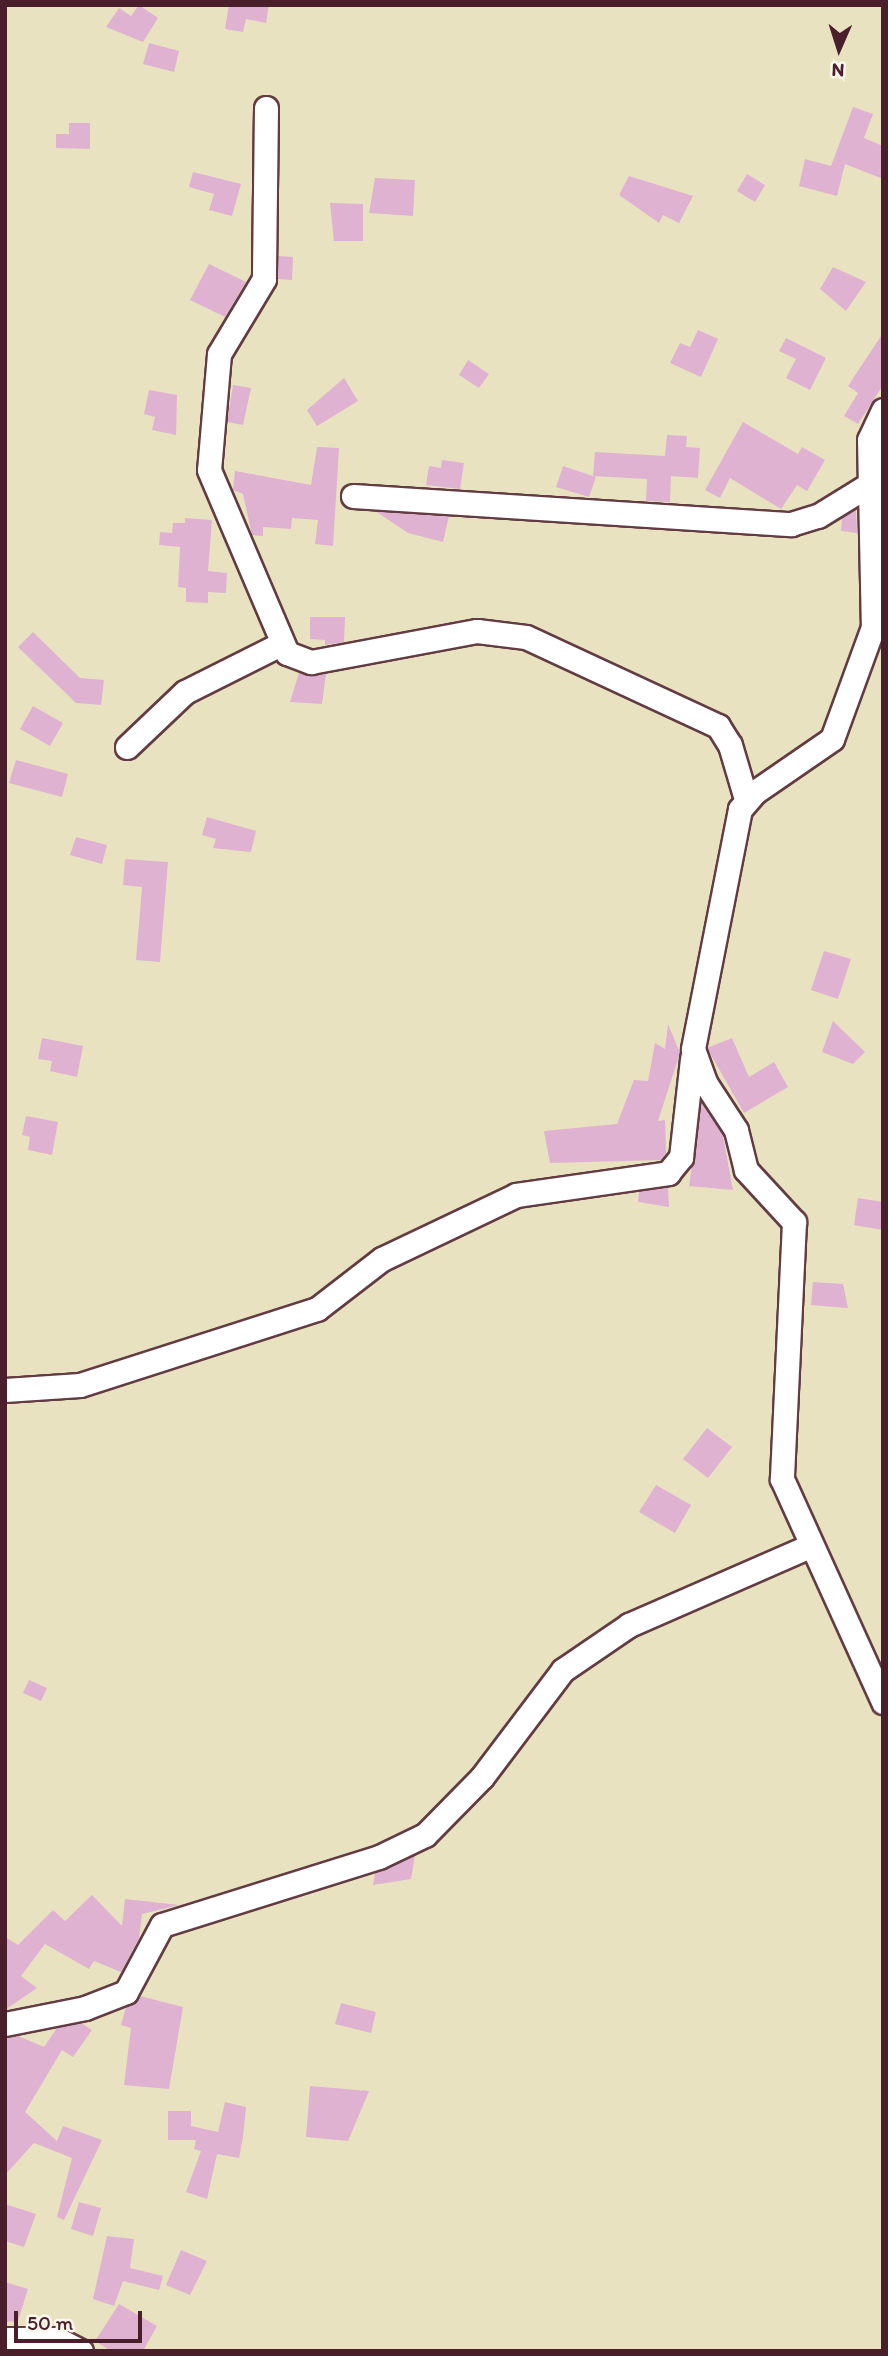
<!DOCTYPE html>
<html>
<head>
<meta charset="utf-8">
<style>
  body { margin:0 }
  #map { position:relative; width:888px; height:2356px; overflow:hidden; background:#e9e2c1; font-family:Itim,sans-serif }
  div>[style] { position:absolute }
  .building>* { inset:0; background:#dfb2d1 }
  .roads { filter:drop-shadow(2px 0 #623c42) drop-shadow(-2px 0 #623c42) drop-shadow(0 2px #623c42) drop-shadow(0 -2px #623c42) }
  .minor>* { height:23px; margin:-11.5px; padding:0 11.5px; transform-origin:11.5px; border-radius:11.5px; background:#fff }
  span { translate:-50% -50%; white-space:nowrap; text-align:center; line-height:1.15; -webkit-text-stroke:7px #fbf7ec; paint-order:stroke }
  .frame { position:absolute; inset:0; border:7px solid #4a1f2b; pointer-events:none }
  .north { position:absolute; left:804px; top:14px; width:70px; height:70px; -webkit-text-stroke:5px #fbf7ec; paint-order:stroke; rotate:183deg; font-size:19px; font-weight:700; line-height:28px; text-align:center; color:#4a1f2b }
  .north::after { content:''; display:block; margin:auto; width:24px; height:32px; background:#4a1f2b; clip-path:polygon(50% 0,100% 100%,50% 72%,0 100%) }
  .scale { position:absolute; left:14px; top:2311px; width:128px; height:32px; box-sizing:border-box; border:4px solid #4a1f2b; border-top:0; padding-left:9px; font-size:21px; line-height:24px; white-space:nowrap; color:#4a1f2b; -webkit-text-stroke:5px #fbf7ec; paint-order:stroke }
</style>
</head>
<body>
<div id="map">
  <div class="building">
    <div style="clip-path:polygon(139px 5px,158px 18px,143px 42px,106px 27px,119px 8px,131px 16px)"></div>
    <div style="clip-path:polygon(229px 5px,269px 5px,266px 23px,246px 19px,243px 32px,225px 29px)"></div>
    <div style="clip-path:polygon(149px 43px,179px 51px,174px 72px,143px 64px)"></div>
    <div style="clip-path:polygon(853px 107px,873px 114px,864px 138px,883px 146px,883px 179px,845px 164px,837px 196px,799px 186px,805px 159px,831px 166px)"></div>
    <div style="clip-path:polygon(69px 123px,90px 123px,90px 149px,56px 148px,56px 134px,69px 134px)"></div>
    <div style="clip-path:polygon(193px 172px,241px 184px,232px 216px,209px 210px,214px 194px,189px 187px)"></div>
    <div style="clip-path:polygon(747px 174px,765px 185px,755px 202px,737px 191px)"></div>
    <div style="clip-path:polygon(629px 176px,693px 196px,679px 223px,663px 215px,659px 223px,619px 195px)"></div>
    <div style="clip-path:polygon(375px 178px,415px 180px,413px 216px,369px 213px)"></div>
    <div style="clip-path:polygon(330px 203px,363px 204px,363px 241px,334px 241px)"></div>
    <div style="clip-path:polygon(278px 256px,293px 257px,292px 280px,278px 279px)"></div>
    <div style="clip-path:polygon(209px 264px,246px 282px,225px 317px,190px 300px)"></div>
    <div style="clip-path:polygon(833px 267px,866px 282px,846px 311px,820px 289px)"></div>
    <div style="clip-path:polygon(698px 330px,718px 339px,701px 377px,670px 363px,680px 343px,690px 347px)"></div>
    <div style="clip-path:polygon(883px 333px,883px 385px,858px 424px,844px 416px,858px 393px,848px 386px)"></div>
    <div style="clip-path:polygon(786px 338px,826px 358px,810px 390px,786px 378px,796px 359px,779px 351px)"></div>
    <div style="clip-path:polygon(468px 360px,489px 374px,479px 388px,459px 375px)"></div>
    <div style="clip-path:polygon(344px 378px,358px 401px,317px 426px,307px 410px)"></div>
    <div style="clip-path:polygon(233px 385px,251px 388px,243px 425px,227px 422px)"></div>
    <div style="clip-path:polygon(149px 390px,177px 395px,176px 435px,152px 430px,155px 417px,144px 414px)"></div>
    <div style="clip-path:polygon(743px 422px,798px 454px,802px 447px,825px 460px,807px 491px,797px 485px,781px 509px,730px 478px,720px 498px,705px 490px)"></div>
    <div style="clip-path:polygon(667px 435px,687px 436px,686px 447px,700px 448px,698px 478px,671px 476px,670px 502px,646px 501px,647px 479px,593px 476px,595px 452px,665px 456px)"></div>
    <div style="clip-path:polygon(317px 447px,339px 448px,333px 546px,315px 544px,318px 520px,292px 518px,291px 529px,263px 527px,263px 536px,252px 535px,243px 494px,233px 490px,235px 471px,311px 485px)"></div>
    <div style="clip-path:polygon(442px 460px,464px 463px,460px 489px,426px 485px,429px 466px,441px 468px)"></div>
    <div style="clip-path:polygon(563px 466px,596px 477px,589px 497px,556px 487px)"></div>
    <div style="clip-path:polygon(856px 509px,857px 533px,841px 531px,842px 518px)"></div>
    <div style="clip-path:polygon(375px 511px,449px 516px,443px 542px,408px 533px)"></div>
    <div style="clip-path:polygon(185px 518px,212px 520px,208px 571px,227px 573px,226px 593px,208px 592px,208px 603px,186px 602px,186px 588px,178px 587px,180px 547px,159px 545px,160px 532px,172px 533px,173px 523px,185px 523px)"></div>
    <div style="clip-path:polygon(310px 617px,345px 617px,344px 642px,325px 645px,325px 640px,310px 639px)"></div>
    <div style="clip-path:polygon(33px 632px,80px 678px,104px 680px,101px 705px,76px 703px,18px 647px)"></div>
    <div style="clip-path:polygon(299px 673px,326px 674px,322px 704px,290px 702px)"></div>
    <div style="clip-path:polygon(33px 706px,63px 723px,50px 746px,20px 729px)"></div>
    <div style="clip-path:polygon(16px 760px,68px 774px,62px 797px,9px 783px)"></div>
    <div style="clip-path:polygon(207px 817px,256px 831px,251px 852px,213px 848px,216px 839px,202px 835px)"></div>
    <div style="clip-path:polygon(76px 837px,107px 845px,102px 864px,70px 855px)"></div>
    <div style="clip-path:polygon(125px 859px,168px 862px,160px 962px,136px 960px,142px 887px,123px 885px)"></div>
    <div style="clip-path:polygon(824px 951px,851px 959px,838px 999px,811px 990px)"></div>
    <div style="clip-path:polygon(833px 1021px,865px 1052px,853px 1064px,822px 1052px)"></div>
    <div style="clip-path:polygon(668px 1024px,680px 1053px,658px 1121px,665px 1120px,666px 1153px,661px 1160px,550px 1163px,544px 1131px,617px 1124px,634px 1080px,648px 1081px,655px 1043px,665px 1049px)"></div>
    <div style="clip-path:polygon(42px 1038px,83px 1046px,77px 1077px,50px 1071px,52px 1061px,38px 1059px)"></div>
    <div style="clip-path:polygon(732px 1038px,749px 1077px,774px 1062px,788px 1087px,744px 1113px,707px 1048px)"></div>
    <div style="clip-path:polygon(701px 1102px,723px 1136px,733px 1190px,689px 1186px)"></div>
    <div style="clip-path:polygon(26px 1116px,58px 1122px,52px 1155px,28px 1150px,30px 1137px,22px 1135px)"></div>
    <div style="clip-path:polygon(668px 1187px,669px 1207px,638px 1202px,639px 1191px)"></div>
    <div style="clip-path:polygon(858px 1198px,883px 1202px,883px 1230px,854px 1225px)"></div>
    <div style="clip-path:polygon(813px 1282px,843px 1284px,848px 1308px,811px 1305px)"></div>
    <div style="clip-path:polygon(707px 1428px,732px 1447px,708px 1478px,683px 1459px)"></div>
    <div style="clip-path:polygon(656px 1485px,691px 1505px,675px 1533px,639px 1512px)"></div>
    <div style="clip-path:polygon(29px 1680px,47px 1688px,41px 1701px,23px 1693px)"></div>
    <div style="clip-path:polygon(415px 1855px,411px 1879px,373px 1885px,375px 1873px)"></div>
    <div style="clip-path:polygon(92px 1895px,122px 1926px,125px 1899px,179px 1905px,142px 1914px,139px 1938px,121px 1972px,94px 1961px,89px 1969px,45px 1944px,21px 1976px,37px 1988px,5px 2010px,5px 1937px,18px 1945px,53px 1910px,65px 1921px)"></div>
    <div style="clip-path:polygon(140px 1996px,183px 2007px,169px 2089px,124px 2085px,131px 2028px,121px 2025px,126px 2007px)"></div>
    <div style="clip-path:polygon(341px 2003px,376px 2012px,371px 2033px,335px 2024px)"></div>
    <div style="clip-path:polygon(81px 2023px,92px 2030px,73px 2057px,62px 2050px,25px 2112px,57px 2141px,63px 2126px,102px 2140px,64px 2220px,57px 2217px,72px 2158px,34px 2143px,5px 2175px,5px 2038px,18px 2036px,44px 2047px,57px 2028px)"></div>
    <div style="clip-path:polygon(310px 2086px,369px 2091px,348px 2141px,306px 2137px)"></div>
    <div style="clip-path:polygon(225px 2102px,246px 2107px,243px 2137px,239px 2158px,217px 2154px,207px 2199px,186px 2192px,201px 2151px,194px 2149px,196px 2140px,168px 2140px,168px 2111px,191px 2111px,191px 2126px,218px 2132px)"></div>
    <div style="clip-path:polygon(79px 2202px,101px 2208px,93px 2236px,71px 2229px)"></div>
    <div style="clip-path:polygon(5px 2204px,36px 2214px,24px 2247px,5px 2241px)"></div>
    <div style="clip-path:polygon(107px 2236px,134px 2239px,130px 2268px,163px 2276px,159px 2290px,123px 2281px,114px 2306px,93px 2299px)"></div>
    <div style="clip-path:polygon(181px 2250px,207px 2261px,190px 2295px,166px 2285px)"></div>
    <div style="clip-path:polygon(5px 2282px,28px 2289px,18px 2321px,5px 2322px)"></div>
    <div style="clip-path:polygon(119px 2304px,157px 2326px,143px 2351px,111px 2351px,95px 2341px)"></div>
  </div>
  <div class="roads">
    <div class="minor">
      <div style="left:266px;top:108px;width:171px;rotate:90.7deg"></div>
      <div style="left:264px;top:279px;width:87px;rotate:121deg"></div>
      <div style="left:219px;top:354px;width:116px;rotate:94.9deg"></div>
      <div style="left:209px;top:470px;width:199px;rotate:66.9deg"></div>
      <div style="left:287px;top:653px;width:26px;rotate:21deg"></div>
      <div style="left:311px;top:662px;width:169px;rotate:-10.6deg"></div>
      <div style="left:477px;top:631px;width:49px;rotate:7deg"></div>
      <div style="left:526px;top:637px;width:212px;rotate:24.9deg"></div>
      <div style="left:718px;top:726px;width:22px;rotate:58deg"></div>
      <div style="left:730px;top:745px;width:56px;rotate:73.5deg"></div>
      <div style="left:883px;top:410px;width:33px;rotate:115deg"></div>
      <div style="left:869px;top:440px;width:187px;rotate:88.8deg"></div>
      <div style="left:873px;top:627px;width:119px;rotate:110.1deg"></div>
      <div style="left:832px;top:739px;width:93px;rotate:145.5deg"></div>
      <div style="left:755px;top:792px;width:23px;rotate:131deg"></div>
      <div style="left:740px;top:809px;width:245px;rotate:101.1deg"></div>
      <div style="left:693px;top:1049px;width:37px;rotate:70deg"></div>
      <div style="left:706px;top:1084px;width:55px;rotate:56.9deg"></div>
      <div style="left:736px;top:1130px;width:41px;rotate:76deg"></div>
      <div style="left:746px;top:1170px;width:71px;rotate:47.3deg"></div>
      <div style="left:794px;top:1222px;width:257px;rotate:92.7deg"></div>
      <div style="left:782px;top:1479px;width:245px;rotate:65.6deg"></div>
      <div style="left:353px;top:496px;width:439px;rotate:3.7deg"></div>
      <div style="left:791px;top:524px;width:28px;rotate:-17deg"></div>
      <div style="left:818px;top:516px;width:65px;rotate:-31.7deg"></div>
      <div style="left:127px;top:747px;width:80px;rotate:-43.5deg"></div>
      <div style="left:185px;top:692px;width:107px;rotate:-26.6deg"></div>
      <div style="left:5px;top:1390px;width:75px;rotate:-3.8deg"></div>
      <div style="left:80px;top:1385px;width:249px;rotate:-17.8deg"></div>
      <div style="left:317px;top:1309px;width:82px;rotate:-37.6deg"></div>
      <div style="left:382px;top:1259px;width:148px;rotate:-25.5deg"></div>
      <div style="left:516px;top:1195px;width:154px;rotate:-8.2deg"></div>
      <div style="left:668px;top:1173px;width:21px;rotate:-51deg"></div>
      <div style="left:681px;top:1157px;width:99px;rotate:-83.6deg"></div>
      <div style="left:5px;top:2024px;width:82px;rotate:-11.3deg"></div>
      <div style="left:85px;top:2008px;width:44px;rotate:-21.3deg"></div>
      <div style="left:126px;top:1992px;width:76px;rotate:-61.8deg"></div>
      <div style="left:162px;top:1925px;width:227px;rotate:-17.4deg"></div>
      <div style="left:379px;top:1857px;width:51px;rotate:-25.6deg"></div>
      <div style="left:425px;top:1835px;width:81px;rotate:-45.5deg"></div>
      <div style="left:482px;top:1777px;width:134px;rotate:-52.9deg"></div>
      <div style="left:563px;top:1670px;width:80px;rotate:-34.3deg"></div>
      <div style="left:629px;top:1625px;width:197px;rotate:-23.6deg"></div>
      <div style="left:5px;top:2339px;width:52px"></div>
      <div style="left:57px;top:2339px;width:27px;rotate:27deg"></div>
    </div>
  </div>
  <div class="frame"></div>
  <div class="north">N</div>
  <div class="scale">50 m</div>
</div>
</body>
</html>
